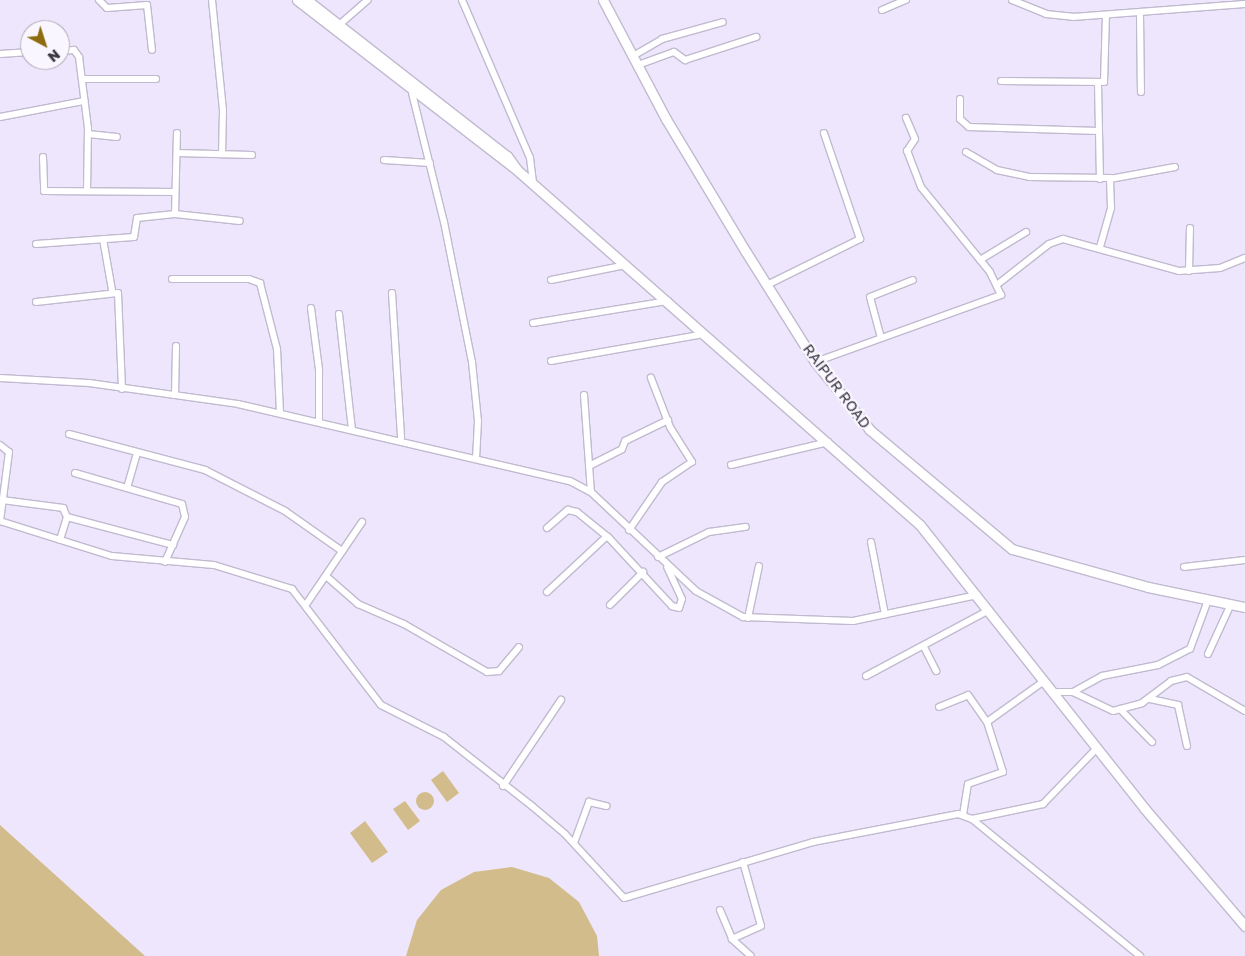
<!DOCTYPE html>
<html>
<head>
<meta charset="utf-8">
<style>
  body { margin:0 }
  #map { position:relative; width:1245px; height:956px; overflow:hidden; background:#ede6fc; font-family:"Golos Text",sans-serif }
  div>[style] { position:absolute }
  .green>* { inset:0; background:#d3bc8b }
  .round { border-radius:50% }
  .roads { filter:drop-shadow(1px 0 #c1bacf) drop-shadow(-1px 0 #c1bacf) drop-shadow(0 1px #c1bacf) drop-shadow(0 -1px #c1bacf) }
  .street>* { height:6px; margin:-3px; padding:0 3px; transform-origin:3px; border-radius:3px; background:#fff }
  .secondary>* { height:9px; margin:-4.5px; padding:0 4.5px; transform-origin:4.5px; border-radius:4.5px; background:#fff }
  span { translate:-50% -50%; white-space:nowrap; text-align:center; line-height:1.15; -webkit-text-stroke:4.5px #f9f6ff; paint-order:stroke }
  .street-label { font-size:15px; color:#3a3740 }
  .north { position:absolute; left:20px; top:20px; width:50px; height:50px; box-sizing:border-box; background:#f9f6ff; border:1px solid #adaab3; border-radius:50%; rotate:140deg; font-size:14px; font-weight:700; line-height:20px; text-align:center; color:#3a3740 }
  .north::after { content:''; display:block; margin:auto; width:18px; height:22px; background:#8e6b0f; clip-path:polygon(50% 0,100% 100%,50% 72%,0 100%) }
</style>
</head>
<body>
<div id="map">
  <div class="green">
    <div style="clip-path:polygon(443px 771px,459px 793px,447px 802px,431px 780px)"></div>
    <div class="round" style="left:416px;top:792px;width:18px;height:18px"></div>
    <div style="clip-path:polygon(405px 801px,420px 821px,408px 830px,393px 809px)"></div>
    <div style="clip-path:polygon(365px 821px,388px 852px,372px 863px,350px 833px)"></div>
    <div style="clip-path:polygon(0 825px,145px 956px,0 956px)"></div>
    <div style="clip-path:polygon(512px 867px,549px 878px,579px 902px,597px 936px,599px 956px,406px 956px,417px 920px,441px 890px,474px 872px)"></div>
  </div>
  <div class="roads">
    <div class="street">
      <div style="left:99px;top:0;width:11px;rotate:45deg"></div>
      <div style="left:107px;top:8px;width:40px;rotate:-4.3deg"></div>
      <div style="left:147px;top:5px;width:45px;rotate:83.7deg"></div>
      <div style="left:212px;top:0;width:111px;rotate:84.3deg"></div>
      <div style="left:223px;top:110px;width:44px;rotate:91.3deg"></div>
      <div style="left:462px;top:0;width:172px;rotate:66.7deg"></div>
      <div style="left:530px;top:158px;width:25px;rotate:83deg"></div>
      <div style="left:1012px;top:0;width:37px;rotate:22deg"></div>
      <div style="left:1046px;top:14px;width:27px;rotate:6deg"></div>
      <div style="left:1073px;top:17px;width:172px;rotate:-4.3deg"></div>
      <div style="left:882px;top:10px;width:26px;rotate:-23deg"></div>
      <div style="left:1140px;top:14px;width:78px;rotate:89.3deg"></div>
      <div style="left:339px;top:25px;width:38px;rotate:-41deg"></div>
      <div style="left:60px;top:51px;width:14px;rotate:-4deg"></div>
      <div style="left:74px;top:50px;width:9px;rotate:54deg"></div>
      <div style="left:79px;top:57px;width:72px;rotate:82.8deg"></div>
      <div style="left:88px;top:128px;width:63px;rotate:90.9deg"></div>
      <div style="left:0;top:54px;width:30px;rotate:-4deg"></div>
      <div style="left:633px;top:56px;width:34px;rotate:-30deg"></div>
      <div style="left:662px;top:39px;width:63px;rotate:-15.6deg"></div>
      <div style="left:638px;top:65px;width:38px;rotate:-20deg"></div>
      <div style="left:674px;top:52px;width:14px;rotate:36deg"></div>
      <div style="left:685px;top:60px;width:75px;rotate:-17.9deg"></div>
      <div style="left:82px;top:79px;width:74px"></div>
      <div style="left:1001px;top:81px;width:103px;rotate:0.6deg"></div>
      <div style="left:1104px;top:82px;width:66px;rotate:-88.3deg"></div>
      <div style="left:1098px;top:84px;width:95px;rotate:88.8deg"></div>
      <div style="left:412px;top:93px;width:133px;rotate:76.1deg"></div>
      <div style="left:444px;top:222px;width:143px;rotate:78.7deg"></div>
      <div style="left:472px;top:362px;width:59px;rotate:84.2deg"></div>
      <div style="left:478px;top:421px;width:35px;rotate:93deg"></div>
      <div style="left:960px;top:99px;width:20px;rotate:90deg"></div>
      <div style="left:960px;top:119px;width:12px;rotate:42deg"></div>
      <div style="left:969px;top:127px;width:130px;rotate:1.8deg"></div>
      <div style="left:0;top:117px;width:86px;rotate:-10.8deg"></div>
      <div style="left:88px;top:134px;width:29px;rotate:6deg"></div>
      <div style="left:966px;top:152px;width:36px;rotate:30deg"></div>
      <div style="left:997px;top:170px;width:33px;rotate:12deg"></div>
      <div style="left:1029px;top:177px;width:82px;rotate:0.7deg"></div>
      <div style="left:177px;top:153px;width:75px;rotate:1.5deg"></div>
      <div style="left:43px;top:157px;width:34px;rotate:88deg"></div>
      <div style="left:44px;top:191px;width:131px;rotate:0.4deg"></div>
      <div style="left:384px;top:160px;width:46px;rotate:3.7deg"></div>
      <div style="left:175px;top:214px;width:81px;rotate:-88.6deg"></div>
      <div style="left:103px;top:239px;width:52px;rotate:80deg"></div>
      <div style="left:36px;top:244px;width:98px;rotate:-4.1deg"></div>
      <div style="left:134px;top:237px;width:19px;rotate:-81deg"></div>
      <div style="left:137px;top:218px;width:38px;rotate:-6deg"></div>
      <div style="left:175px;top:214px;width:65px;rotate:6.1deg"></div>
      <div style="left:1100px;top:247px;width:41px;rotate:-74.2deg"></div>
      <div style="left:1111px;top:208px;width:29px;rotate:-92deg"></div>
      <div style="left:1110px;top:179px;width:66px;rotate:-10.5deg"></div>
      <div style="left:980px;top:260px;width:54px;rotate:-31.3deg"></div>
      <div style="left:1189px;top:271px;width:43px;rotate:-88.7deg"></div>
      <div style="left:172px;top:279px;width:77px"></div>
      <div style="left:249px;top:279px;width:12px;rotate:20deg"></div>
      <div style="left:260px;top:283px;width:68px;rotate:75.6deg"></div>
      <div style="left:277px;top:349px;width:63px;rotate:87.3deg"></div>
      <div style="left:551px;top:280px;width:76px;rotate:-11.3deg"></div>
      <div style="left:998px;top:284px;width:65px;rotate:-38.1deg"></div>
      <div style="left:1049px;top:244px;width:15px;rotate:-20deg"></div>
      <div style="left:1063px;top:239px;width:120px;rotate:15.4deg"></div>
      <div style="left:1179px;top:271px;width:41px;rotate:-4.2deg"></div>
      <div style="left:1220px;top:268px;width:27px;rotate:-22deg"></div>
      <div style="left:767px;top:285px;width:104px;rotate:-26.3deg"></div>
      <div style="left:860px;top:239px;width:112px;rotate:-108.8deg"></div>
      <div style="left:392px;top:293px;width:145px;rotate:86.4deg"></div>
      <div style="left:36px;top:302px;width:82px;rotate:-6.3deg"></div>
      <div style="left:118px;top:293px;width:96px;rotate:87.6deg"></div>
      <div style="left:311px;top:308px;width:63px;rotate:82.6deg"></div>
      <div style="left:319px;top:370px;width:51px;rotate:90deg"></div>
      <div style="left:339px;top:314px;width:116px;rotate:83.6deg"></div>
      <div style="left:533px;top:323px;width:137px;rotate:-9.3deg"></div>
      <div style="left:881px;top:338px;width:42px;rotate:-105deg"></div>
      <div style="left:870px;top:297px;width:46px;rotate:-21.6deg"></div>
      <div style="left:551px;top:361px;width:155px;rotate:-10deg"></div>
      <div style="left:815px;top:362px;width:198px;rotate:-19.8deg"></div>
      <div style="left:1001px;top:295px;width:25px;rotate:-116deg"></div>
      <div style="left:990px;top:272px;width:109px;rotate:-129.1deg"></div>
      <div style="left:921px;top:187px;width:39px;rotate:-111deg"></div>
      <div style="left:907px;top:151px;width:14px;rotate:-56deg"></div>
      <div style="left:915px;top:139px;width:23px;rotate:-113deg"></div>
      <div style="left:0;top:378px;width:89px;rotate:3.2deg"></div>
      <div style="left:89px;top:383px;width:150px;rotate:8deg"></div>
      <div style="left:238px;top:404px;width:341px;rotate:13.1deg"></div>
      <div style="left:570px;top:481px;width:24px;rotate:28deg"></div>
      <div style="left:591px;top:492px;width:144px;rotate:43.3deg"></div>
      <div style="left:696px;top:591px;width:54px;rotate:29deg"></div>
      <div style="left:743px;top:617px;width:110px;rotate:2.1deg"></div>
      <div style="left:853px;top:621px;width:127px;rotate:-11.8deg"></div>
      <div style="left:175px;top:395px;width:49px;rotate:-88.8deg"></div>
      <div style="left:584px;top:395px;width:97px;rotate:85.9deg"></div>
      <div style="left:69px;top:434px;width:141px;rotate:14.8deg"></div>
      <div style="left:205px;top:470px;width:90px;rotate:27.1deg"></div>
      <div style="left:285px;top:511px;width:70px;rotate:35.1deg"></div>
      <div style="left:0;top:445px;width:11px;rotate:38deg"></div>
      <div style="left:9px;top:452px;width:70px;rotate:97.4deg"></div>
      <div style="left:731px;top:465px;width:100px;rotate:-13.3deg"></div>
      <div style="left:589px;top:466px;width:37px;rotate:-27deg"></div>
      <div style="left:622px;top:449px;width:9px;rotate:-69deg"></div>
      <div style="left:625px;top:441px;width:48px;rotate:-26deg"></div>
      <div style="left:75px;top:473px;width:111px;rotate:16.2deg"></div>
      <div style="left:182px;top:504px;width:13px;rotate:77deg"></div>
      <div style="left:185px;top:517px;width:49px;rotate:114deg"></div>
      <div style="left:127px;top:488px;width:37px;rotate:-74deg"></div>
      <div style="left:2px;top:500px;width:62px;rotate:7.5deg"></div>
      <div style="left:63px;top:508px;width:10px;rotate:66deg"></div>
      <div style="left:67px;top:517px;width:24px;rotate:107deg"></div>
      <div style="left:67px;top:517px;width:110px;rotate:14.8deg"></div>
      <div style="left:0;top:521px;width:117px;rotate:17.4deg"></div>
      <div style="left:112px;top:556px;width:102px;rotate:5deg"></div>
      <div style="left:214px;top:565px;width:82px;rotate:17.1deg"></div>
      <div style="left:292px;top:589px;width:146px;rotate:52.5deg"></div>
      <div style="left:381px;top:705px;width:71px;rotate:26.9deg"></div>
      <div style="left:444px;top:737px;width:112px;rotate:38.1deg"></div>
      <div style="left:532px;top:806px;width:43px;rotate:40.3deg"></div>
      <div style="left:565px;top:834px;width:87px;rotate:47.3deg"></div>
      <div style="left:624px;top:898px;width:197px;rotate:-16.5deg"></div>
      <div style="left:813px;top:842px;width:148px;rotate:-10.9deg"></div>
      <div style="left:958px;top:814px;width:15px;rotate:20deg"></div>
      <div style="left:972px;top:819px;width:217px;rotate:39.2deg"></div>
      <div style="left:547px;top:528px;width:28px;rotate:-41deg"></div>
      <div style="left:568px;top:510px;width:9px;rotate:13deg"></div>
      <div style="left:577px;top:512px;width:41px;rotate:39.1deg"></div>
      <div style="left:609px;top:538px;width:93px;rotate:47.2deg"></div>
      <div style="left:672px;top:606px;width:7px;rotate:16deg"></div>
      <div style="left:679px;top:608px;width:9px;rotate:-72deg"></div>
      <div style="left:682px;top:599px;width:35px;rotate:-115deg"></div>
      <div style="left:629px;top:530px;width:58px;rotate:-55.5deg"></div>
      <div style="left:662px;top:482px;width:36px;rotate:-34deg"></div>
      <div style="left:692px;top:462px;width:41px;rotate:-122.2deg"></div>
      <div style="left:670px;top:427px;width:53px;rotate:-111.2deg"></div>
      <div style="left:871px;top:542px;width:74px;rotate:79.1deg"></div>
      <div style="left:658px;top:557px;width:57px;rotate:-26.1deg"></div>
      <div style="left:709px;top:532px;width:37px;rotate:-8deg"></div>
      <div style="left:1184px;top:567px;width:61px;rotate:-6.5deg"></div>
      <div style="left:326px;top:576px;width:43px;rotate:41.2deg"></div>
      <div style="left:358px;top:604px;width:50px;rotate:23.5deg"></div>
      <div style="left:404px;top:624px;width:96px;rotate:30deg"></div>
      <div style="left:487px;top:672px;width:12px;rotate:-5deg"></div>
      <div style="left:499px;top:671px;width:31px;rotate:-50deg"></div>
      <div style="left:547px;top:592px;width:82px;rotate:-43deg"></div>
      <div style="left:307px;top:603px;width:98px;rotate:-55.8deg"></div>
      <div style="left:610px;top:605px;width:47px;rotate:-45deg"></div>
      <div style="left:748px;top:618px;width:53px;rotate:-78.1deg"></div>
      <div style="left:924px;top:647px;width:27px;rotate:63deg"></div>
      <div style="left:1208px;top:654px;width:55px;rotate:-65.3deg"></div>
      <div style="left:866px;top:676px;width:140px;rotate:-28.2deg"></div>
      <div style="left:1052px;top:692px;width:21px"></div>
      <div style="left:1073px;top:692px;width:44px;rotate:25.4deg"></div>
      <div style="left:1113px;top:711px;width:30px;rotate:-15deg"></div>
      <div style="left:1142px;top:703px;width:36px;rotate:-37deg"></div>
      <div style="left:1171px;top:681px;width:16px;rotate:-14deg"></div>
      <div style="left:1187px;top:677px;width:67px;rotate:30.4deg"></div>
      <div style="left:1073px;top:692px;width:33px;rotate:-29deg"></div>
      <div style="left:1102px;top:676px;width:57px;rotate:-11.1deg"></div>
      <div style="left:1158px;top:665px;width:36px;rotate:-27deg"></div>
      <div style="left:1190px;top:649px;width:52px;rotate:-69.8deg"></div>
      <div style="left:1150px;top:699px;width:29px;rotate:12deg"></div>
      <div style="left:1178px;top:705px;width:42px;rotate:77.6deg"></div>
      <div style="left:939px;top:707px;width:31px;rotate:-22deg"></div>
      <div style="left:968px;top:695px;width:33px;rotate:55deg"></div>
      <div style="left:1120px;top:709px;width:46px;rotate:45.9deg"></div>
      <div style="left:503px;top:786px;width:104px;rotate:-56deg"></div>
      <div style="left:963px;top:815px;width:31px;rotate:-81deg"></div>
      <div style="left:968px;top:784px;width:37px;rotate:-19deg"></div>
      <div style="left:1003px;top:772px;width:52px;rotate:-107.7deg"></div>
      <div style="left:987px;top:722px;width:70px;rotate:-35.7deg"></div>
      <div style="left:972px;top:819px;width:73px;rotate:-11.9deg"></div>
      <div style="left:1043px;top:804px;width:78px;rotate:-46deg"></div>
      <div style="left:574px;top:843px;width:44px;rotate:-69.9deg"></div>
      <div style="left:589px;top:802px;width:18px;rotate:13deg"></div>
      <div style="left:743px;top:862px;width:66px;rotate:74.3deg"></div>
      <div style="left:761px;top:926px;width:32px;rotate:156deg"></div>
      <div style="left:732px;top:939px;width:25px;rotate:42deg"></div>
      <div style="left:720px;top:910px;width:30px;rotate:67deg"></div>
    </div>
    <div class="secondary">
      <div style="left:297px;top:0;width:278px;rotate:37.7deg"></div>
      <div style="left:517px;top:170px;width:537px;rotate:41.38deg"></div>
      <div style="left:920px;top:525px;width:362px;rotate:51.6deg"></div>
      <div style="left:1145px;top:809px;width:154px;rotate:49.5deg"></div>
      <div style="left:307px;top:0;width:254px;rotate:38deg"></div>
      <div style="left:507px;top:156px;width:17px;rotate:54deg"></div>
      <div style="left:603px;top:0;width:135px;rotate:62.1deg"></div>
      <div style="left:666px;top:119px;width:155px;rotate:59deg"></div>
      <div style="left:746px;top:252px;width:130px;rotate:57.9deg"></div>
      <div style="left:815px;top:362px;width:87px;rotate:51deg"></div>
      <div style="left:870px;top:430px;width:185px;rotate:40deg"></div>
      <div style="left:1012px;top:549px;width:141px;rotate:15.6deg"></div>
      <div style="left:1148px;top:587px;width:99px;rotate:11.7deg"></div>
    </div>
  </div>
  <div class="street-label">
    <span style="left:837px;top:386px;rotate:53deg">RAIPUR ROAD</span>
  </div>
  <div class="north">N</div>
</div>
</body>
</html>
